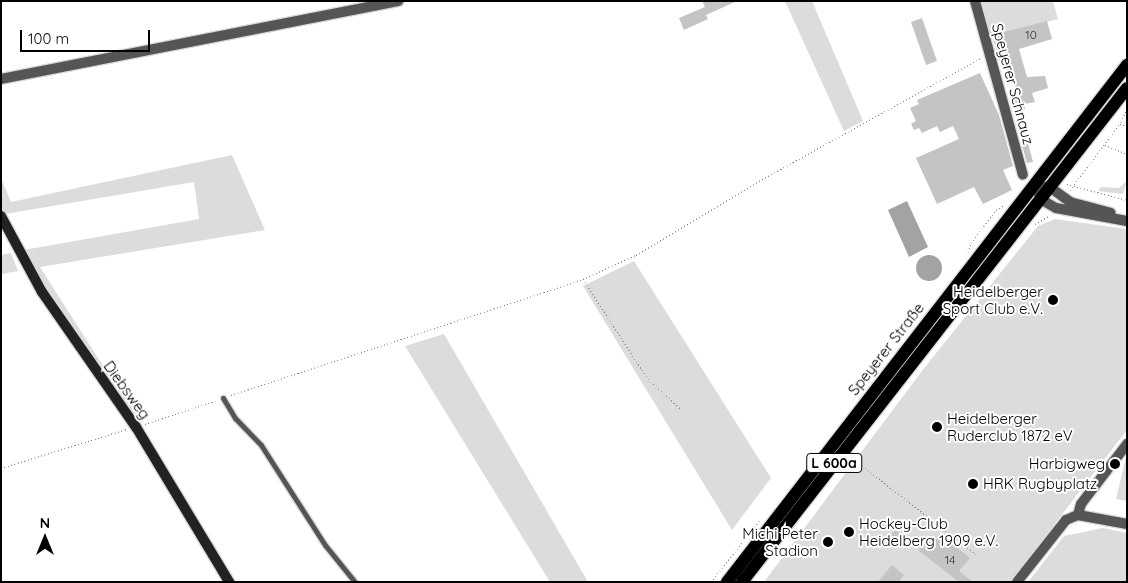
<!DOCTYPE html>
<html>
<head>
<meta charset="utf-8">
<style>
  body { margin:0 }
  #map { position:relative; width:1128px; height:583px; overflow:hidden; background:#fff; font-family:Quicksand,sans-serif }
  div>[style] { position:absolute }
  .green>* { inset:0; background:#dcdcdc }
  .water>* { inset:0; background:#a3a3a3 }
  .round { border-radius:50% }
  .building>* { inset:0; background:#c4c4c4 }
  .path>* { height:1px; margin-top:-0.5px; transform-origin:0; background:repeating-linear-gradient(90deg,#777 0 1px,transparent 0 3.5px) }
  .roads { filter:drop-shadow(1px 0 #dbdbdb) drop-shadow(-1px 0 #dbdbdb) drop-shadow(0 1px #dbdbdb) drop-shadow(0 -1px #dbdbdb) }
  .service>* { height:5px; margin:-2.5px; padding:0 2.5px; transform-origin:2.5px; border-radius:2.5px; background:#555 }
  .minor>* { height:10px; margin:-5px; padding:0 5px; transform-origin:5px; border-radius:5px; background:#555 }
  .tertiary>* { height:10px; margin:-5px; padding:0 5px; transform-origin:5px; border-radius:5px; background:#555 }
  .secondary>* { height:10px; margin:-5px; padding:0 5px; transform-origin:5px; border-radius:5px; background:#222 }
  .primary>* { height:12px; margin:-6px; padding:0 6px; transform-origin:6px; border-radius:6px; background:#000 }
  .dots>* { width:14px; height:14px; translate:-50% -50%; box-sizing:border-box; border:2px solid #fff; border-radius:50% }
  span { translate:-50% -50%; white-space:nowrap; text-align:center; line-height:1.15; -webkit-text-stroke:4px #fff; paint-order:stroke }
  .number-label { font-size:12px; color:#313131 }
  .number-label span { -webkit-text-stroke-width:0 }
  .shield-label span { padding:1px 4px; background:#fff; border:1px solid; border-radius:4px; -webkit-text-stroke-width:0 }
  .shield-label { font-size:14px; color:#000; font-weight:700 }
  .street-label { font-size:15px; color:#000 }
  .poi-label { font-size:15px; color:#000 }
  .right { translate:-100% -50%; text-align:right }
  .left { translate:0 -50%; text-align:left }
  .frame { position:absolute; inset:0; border:2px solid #000; pointer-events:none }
  .north { position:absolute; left:20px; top:513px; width:50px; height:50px; -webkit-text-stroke:4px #fff; paint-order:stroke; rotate:0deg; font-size:14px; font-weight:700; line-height:20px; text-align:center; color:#000 }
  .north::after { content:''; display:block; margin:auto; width:18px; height:22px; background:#000; clip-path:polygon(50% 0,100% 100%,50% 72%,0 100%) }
  .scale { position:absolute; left:20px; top:30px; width:130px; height:22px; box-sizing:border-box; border:2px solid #000; border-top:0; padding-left:6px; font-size:15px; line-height:18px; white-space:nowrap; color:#000; -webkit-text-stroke:4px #fff; paint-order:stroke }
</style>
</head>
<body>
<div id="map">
  <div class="green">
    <div style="clip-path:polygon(785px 1px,812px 1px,863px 121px,844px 131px)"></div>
    <div style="clip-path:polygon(980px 1px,1053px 1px,1058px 19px,989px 36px)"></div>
    <div style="clip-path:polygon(232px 155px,265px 230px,40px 267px,105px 369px,144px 422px,132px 415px,47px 293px,24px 250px,199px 219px,194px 182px,5px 214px,1px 206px,1px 178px,11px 202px)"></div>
    <div style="clip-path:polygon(1127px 181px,1123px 194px,1098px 191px,1101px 187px,1119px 188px)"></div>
    <div style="clip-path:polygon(1055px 219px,1127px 229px,1127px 430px,1010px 582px,764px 582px,922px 371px,1038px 226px)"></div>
    <div style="clip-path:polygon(11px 253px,18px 271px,1px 274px,1px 255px)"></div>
    <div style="clip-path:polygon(634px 261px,771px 478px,732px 530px,583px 286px)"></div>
    <div style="clip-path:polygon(444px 334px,588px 582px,550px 582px,405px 346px)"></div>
    <div style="clip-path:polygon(1127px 453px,1127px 501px,1116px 499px)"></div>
    <div style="clip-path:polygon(1103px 528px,1127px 533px,1127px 582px,1028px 582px,1064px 536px)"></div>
  </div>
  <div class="water">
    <div style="clip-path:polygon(907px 201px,928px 247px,909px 257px,888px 210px)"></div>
    <div class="round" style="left:916px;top:255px;width:26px;height:26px"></div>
  </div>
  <div class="building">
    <div style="clip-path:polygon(702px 1px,737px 1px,706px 15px,708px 19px,684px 30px,679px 18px,705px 7px)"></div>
    <div style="clip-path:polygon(922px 18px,937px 61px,926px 65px,911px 22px)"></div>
    <div style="clip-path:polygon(1047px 21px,1052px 39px,1019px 49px,1027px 77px,1045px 76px,1048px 88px,1032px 93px,1035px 102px,1024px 104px,1025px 109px,1016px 112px,1012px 95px,1017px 94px,1014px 79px,1008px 78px,1003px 60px,999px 61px,992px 35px)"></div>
    <div style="clip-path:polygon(980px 73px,999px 115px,1013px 166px,1003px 170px,1012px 190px,983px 204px,974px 187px,937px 204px,916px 158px,959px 139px,953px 126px,940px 132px,937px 126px,922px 133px,919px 128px,914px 130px,911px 124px,916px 121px,910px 108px,919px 104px,917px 100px)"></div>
    <div style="clip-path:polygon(1028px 143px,1033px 162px,1027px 163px,1022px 145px)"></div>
    <div style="clip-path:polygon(895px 530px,904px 537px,900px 543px,890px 536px)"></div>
    <div style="clip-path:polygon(940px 534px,970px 558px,959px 571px,973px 582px,959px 582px,918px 550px,929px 536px,936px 540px)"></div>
    <div style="clip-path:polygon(892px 565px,904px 575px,899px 582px,878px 582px)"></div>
  </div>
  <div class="path">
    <div style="left:1120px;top:124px;width:7px;rotate:16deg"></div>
    <div style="left:1105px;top:145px;width:24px;rotate:22deg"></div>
    <div style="left:1067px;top:184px;width:62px;rotate:14.9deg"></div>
    <div style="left:1070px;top:190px;width:85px;rotate:-53.1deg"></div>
    <div style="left:1121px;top:122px;width:14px;rotate:-65deg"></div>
    <div style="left:1035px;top:224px;width:16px;rotate:-30deg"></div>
    <div style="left:968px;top:252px;width:9px;rotate:-72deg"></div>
    <div style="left:971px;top:243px;width:41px;rotate:-52.9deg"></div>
    <div style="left:996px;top:210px;width:9px;rotate:-32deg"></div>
    <div style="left:583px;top:279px;width:119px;rotate:57deg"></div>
    <div style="left:648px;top:379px;width:45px;rotate:42.3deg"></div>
    <div style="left:231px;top:395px;width:371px;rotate:-18.2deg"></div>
    <div style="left:583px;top:279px;width:58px;rotate:-24.4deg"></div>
    <div style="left:636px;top:255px;width:144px;rotate:-31deg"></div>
    <div style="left:759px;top:181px;width:254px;rotate:-29deg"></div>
    <div style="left:145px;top:424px;width:74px;rotate:-18.2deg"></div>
    <div style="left:1px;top:468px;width:132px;rotate:-17.2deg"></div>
    <div style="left:865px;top:468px;width:140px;rotate:37.8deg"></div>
    <div style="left:711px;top:582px;width:78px;rotate:-51.8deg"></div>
  </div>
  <div class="roads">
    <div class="service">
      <div style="left:223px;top:398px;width:23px;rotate:59deg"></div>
      <div style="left:235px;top:418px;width:37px;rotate:46deg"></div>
      <div style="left:261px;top:445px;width:119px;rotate:57.4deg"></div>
      <div style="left:325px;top:545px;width:48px;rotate:51deg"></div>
    </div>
    <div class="minor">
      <div style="left:975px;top:1px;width:180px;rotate:74.6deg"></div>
      <div style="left:1042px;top:186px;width:9px;rotate:13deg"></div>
      <div style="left:1051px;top:188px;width:24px;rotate:36deg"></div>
      <div style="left:1070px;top:202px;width:42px;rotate:15deg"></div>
      <div style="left:1038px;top:192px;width:9px;rotate:63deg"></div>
      <div style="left:1042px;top:200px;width:16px;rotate:30deg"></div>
      <div style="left:1056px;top:208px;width:72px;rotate:10.4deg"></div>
      <div style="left:1078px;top:515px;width:11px;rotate:-75deg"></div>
      <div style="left:1081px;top:504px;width:76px;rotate:-52.5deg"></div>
      <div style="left:1017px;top:582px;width:79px;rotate:-51.7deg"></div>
      <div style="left:1066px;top:520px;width:13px;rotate:-23deg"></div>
      <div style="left:1078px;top:515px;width:50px;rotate:10.4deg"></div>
    </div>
    <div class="tertiary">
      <div style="left:1px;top:79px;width:405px;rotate:-11.1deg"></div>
    </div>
    <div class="secondary">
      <div style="left:1px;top:216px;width:86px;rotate:61.7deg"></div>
      <div style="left:42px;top:292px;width:165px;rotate:55.2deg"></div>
      <div style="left:136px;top:427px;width:181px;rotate:59deg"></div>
    </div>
    <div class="primary">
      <div style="left:727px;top:582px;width:654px;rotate:-52.27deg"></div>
      <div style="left:742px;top:582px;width:626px;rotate:-52.07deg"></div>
    </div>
  </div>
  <div class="dots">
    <div style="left:1053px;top:300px;background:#000"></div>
    <div style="left:937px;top:427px;background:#000"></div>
    <div style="left:1115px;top:464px;background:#000"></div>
    <div style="left:973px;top:484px;background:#000"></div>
    <div style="left:849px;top:532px;background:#000"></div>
    <div style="left:828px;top:542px;background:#000"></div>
  </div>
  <div class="number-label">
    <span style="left:1031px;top:35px">10</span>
    <span style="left:950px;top:560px">14</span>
  </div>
  <div class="shield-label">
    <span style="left:834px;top:463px">L 600a</span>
  </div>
  <div class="street-label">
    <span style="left:1013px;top:84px;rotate:75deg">Speyerer Schnauz</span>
    <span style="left:886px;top:349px;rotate:-52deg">Speyerer Straße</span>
    <span style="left:127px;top:390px;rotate:54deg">Diebsweg</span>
  </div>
  <div class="poi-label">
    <span class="right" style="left:1043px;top:300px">Heidelberger<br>Sport Club e.V.</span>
    <span class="left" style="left:947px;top:427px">Heidelberger<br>Ruderclub 1872 eV</span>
    <span class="right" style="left:1105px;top:464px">Harbigweg</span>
    <span class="left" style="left:983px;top:484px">HRK Rugbyplatz</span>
    <span class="left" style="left:859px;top:532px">Hockey-Club<br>Heidelberg 1909 e.V.</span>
    <span class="right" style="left:818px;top:542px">Michi Peter<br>Stadion</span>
  </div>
  <div class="frame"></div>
  <div class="north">N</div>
  <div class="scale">100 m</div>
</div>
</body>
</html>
